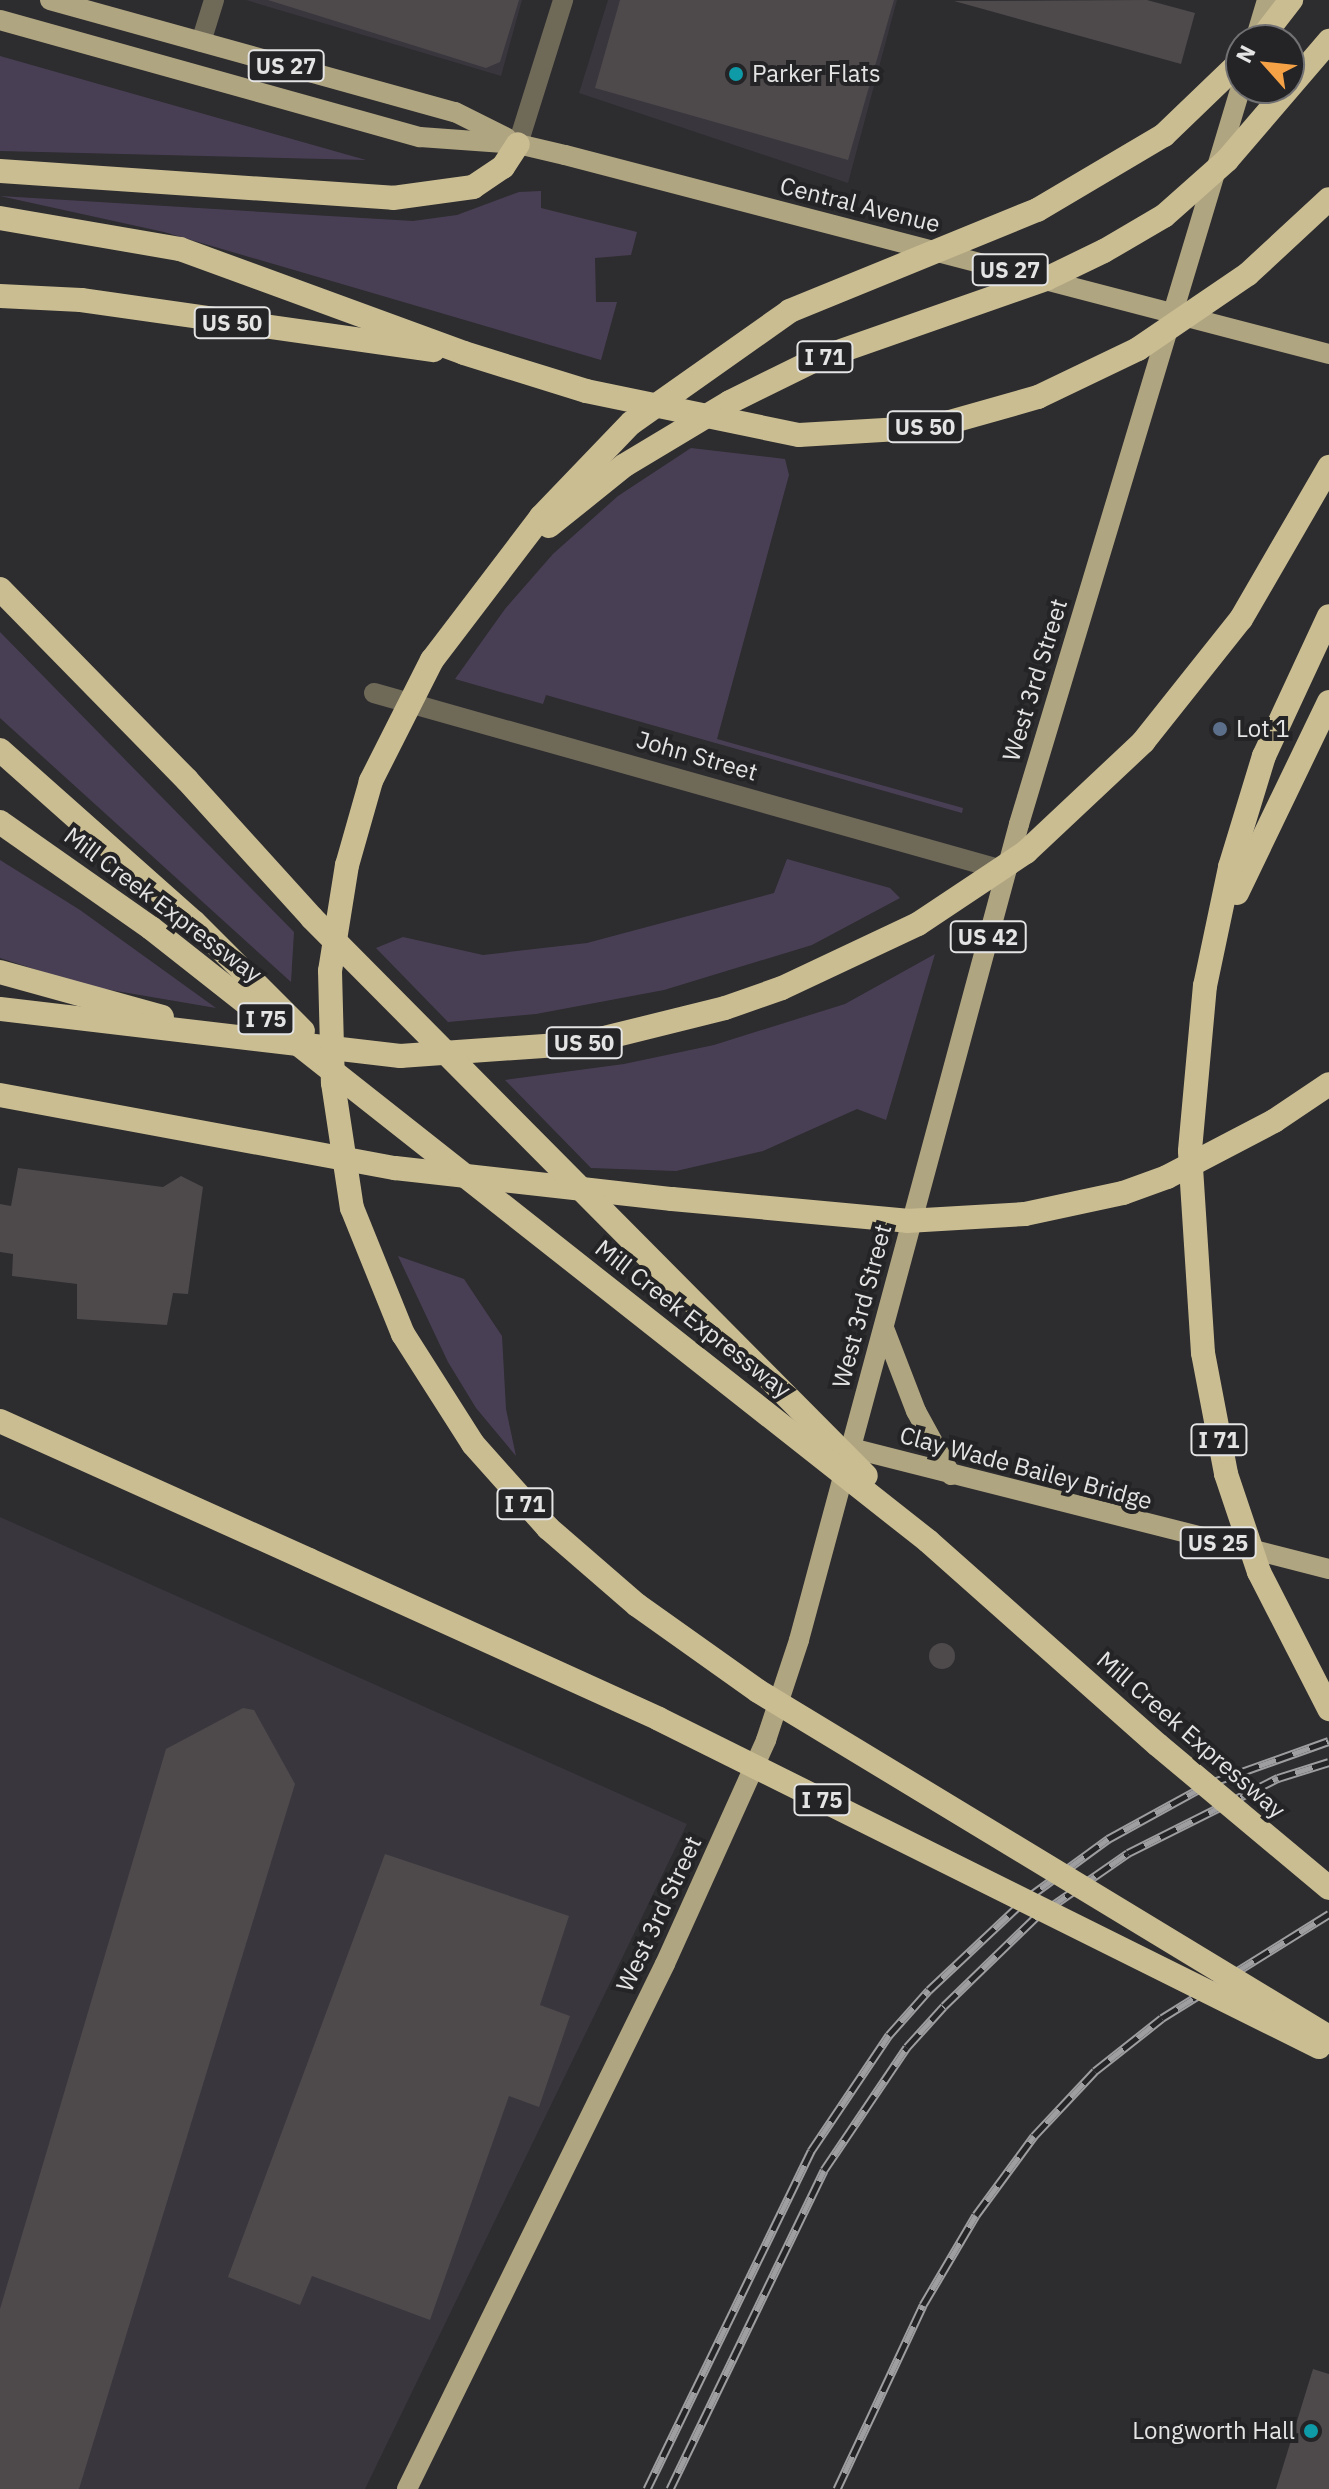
<!DOCTYPE html>
<html>
<head>
<meta charset="utf-8">
<style>
  body { margin:0 }
  #map { position:relative; width:1329px; height:2489px; overflow:hidden; background:#2d2c2f; font-family:"IBM Plex Sans",sans-serif }
  div>[style] { position:absolute }
  .built>* { inset:0; background:#39363d }
  .green>* { inset:0; background:#493f55 }
  .building>* { inset:0; background:#4e4a4c }
  .round { border-radius:50% }
  .minor>* { height:20px; margin:-10px; padding:0 10px; transform-origin:10px; border-radius:10px; background:#6f6958 }
  .major>* { height:20px; margin:-10px; padding:0 10px; transform-origin:10px; border-radius:10px; background:#b0a581 }
  .highway>* { height:24px; margin:-12px; padding:0 12px; transform-origin:12px; border-radius:12px; background:#cabd92 }
  .rail>* { height:9px; margin-top:-4.5px; transform-origin:0; background:repeating-linear-gradient(90deg,#242325 0 18px,#9e9ea0 0 36px); box-sizing:border-box; border-block:2px solid #9e9ea0 }
  .highway-bridge>* { height:24px; margin:-12px; padding:0 12px; transform-origin:12px; border-radius:12px; background:#cabd92 }
  .dots>* { width:22px; height:22px; translate:-50% -50%; box-sizing:border-box; border:4px solid #242325; border-radius:50% }
  span { translate:-50% -50%; white-space:nowrap; text-align:center; line-height:1.15; -webkit-text-stroke:8px #242325; paint-order:stroke }
  .shield-label span { padding:2px 6px; background:#242325; border:2px solid; border-radius:6px; -webkit-text-stroke-width:0 }
  .shield-label { font-size:22px; color:#e4e4e5; font-weight:700 }
  .poi-label { font-size:24px; color:#e4e4e5 }
  .left { translate:0 -50%; text-align:left }
  .right { translate:-100% -50%; text-align:right }
  .street-label { font-size:24px; color:#e4e4e5 }
  .north { position:absolute; left:1225px; top:24px; width:80px; height:80px; box-sizing:border-box; background:#242325; border:2px solid #717072; border-radius:50%; rotate:297deg; font-size:22px; font-weight:700; line-height:32px; text-align:center; color:#e4e4e5 }
  .north::after { content:''; display:block; margin:auto; width:28px; height:36px; background:#f5a246; clip-path:polygon(50% 0,100% 100%,50% 72%,0 100%) }
</style>
</head>
<body>
<div id="map">
  <div class="built">
    <div style="clip-path:polygon(246px 0,522px 0,501px 76px)"></div>
    <div style="clip-path:polygon(608px 0,897px 0,848px 183px,579px 93px)"></div>
    <div style="clip-path:polygon(0 1517px,687px 1824px,365px 2489px,0 2489px)"></div>
  </div>
  <div class="green">
    <div style="clip-path:polygon(0 56px,366px 160px,0 151px)"></div>
    <div style="clip-path:polygon(541px 191px,541px 208px,637px 232px,631px 255px,595px 258px,596px 302px,617px 302px,601px 360px,164px 232px,0 196px,413px 221px,457px 215px,519px 192px)"></div>
    <div style="clip-path:polygon(691px 448px,785px 459px,789px 475px,717px 739px,963px 808px,962px 813px,546px 695px,543px 704px,455px 679px,505px 609px,553px 554px,618px 496px)"></div>
    <div style="clip-path:polygon(0 632px,294px 932px,291px 982px,0 718px)"></div>
    <div style="clip-path:polygon(787px 859px,890px 888px,900px 898px,812px 945px,664px 990px,536px 1014px,448px 1022px,376px 948px,403px 937px,483px 955px,587px 943px,774px 893px)"></div>
    <div style="clip-path:polygon(0 860px,80px 910px,216px 1008px,87px 986px,0 958px)"></div>
    <div style="clip-path:polygon(935px 954px,886px 1120px,857px 1109px,763px 1151px,676px 1171px,591px 1168px,505px 1080px,624px 1064px,714px 1045px,845px 1004px)"></div>
    <div style="clip-path:polygon(398px 1256px,464px 1279px,502px 1336px,506px 1409px,516px 1456px,476px 1408px,448px 1362px)"></div>
  </div>
  <div class="building">
    <div style="clip-path:polygon(268px 0,519px 0,500px 62px,486px 68px)"></div>
    <div style="clip-path:polygon(620px 0,894px 0,848px 160px,595px 88px)"></div>
    <div style="clip-path:polygon(1147px 0,1195px 13px,1181px 64px,954px 1px)"></div>
    <div style="clip-path:polygon(18px 1168px,163px 1187px,181px 1176px,203px 1187px,188px 1294px,173px 1293px,167px 1325px,77px 1319px,77px 1284px,12px 1276px,13px 1254px,0 1252px,0 1204px,11px 1206px)"></div>
    <div class="round" style="left:929px;top:1643px;width:26px;height:26px"></div>
    <div style="clip-path:polygon(243px 1708px,254px 1710px,295px 1784px,79px 2489px,0 2489px,0 2309px,166px 1749px)"></div>
    <div style="clip-path:polygon(385px 1854px,569px 1916px,540px 2005px,570px 2016px,539px 2107px,509px 2096px,430px 2320px,312px 2276px,300px 2305px,228px 2277px)"></div>
    <div style="clip-path:polygon(1313px 2369px,1329px 2374px,1329px 2489px,1276px 2489px)"></div>
  </div>
  <div class="minor">
    <div style="left:201px;top:42px;width:44px;rotate:-72.8deg"></div>
    <div style="left:518px;top:144px;width:151px;rotate:-72.6deg"></div>
    <div style="left:374px;top:693px;width:657px;rotate:15.73deg"></div>
  </div>
  <div class="major">
    <div style="left:50px;top:0;width:420px;rotate:15.5deg"></div>
    <div style="left:455px;top:112px;width:58px;rotate:26.6deg"></div>
    <div style="left:0;top:20px;width:436px;rotate:15.6deg"></div>
    <div style="left:420px;top:137px;width:98px;rotate:4.1deg"></div>
    <div style="left:518px;top:144px;width:48px;rotate:13.2deg"></div>
    <div style="left:565px;top:155px;width:789px;rotate:14.6deg"></div>
    <div style="left:1255px;top:40px;width:42px;rotate:-73.3deg"></div>
    <div style="left:884px;top:1328px;width:89px;rotate:68.9deg"></div>
    <div style="left:916px;top:1411px;width:73px;rotate:61.3deg"></div>
    <div style="left:851px;top:1448px;width:493px;rotate:14.2deg"></div>
    <div style="left:407px;top:2489px;width:585px;rotate:-63.83deg"></div>
    <div style="left:665px;top:1964px;width:246px;rotate:-65.7deg"></div>
    <div style="left:766px;top:1740px;width:105px;rotate:-71.7deg"></div>
    <div style="left:799px;top:1640px;width:845px;rotate:-74.91deg"></div>
    <div style="left:1019px;top:824px;width:770px;rotate:-73.24deg"></div>
  </div>
  <div class="highway">
    <div style="left:1260px;top:40px;width:51px;rotate:-52.2deg"></div>
    <div style="left:1164px;top:135px;width:107px;rotate:-43.9deg"></div>
    <div style="left:1227px;top:160px;width:157px;rotate:-49.4deg"></div>
    <div style="left:0;top:171px;width:394px;rotate:3.9deg"></div>
    <div style="left:393px;top:198px;width:81px;rotate:-7.8deg"></div>
    <div style="left:473px;top:187px;width:36px;rotate:-34deg"></div>
    <div style="left:503px;top:167px;width:27px;rotate:-57deg"></div>
    <div style="left:0;top:218px;width:183px;rotate:9.8deg"></div>
    <div style="left:180px;top:249px;width:302px;rotate:20.1deg"></div>
    <div style="left:0;top:296px;width:81px;rotate:2.8deg"></div>
    <div style="left:81px;top:300px;width:356px;rotate:8.1deg"></div>
    <div style="left:0;top:589px;width:267px;rotate:45.6deg"></div>
    <div style="left:187px;top:780px;width:186px;rotate:47.8deg"></div>
    <div style="left:0;top:750px;width:259px;rotate:41.6deg"></div>
    <div style="left:0;top:822px;width:184px;rotate:35.1deg"></div>
    <div style="left:1237px;top:893px;width:212px;rotate:-64.3deg"></div>
    <div style="left:0;top:972px;width:168px;rotate:15.5deg"></div>
    <div style="left:0;top:1009px;width:403px;rotate:6.7deg"></div>
    <div style="left:400px;top:1056px;width:184px;rotate:-4deg"></div>
    <div style="left:584px;top:1043px;width:145px;rotate:-13.9deg"></div>
    <div style="left:725px;top:1008px;width:60px;rotate:-19.3deg"></div>
    <div style="left:782px;top:988px;width:150px;rotate:-25.2deg"></div>
    <div style="left:0;top:1095px;width:402px;rotate:10.5deg"></div>
    <div style="left:395px;top:1168px;width:279px;rotate:6.4deg"></div>
    <div style="left:1190px;top:1150px;width:165px;rotate:-84.8deg"></div>
    <div style="left:1205px;top:986px;width:122px;rotate:-78.1deg"></div>
    <div style="left:1230px;top:867px;width:116px;rotate:-73deg"></div>
    <div style="left:1264px;top:756px;width:154px;rotate:-65.1deg"></div>
    <div style="left:0;top:1421px;width:339px;rotate:24.2deg"></div>
  </div>
  <div class="rail">
    <div style="left:647px;top:2489px;width:376px;rotate:-64.1deg"></div>
    <div style="left:811px;top:2151px;width:140px;rotate:-56.1deg"></div>
    <div style="left:889px;top:2035px;width:60px;rotate:-48.4deg"></div>
    <div style="left:929px;top:1990px;width:133px;rotate:-43.2deg"></div>
    <div style="left:1026px;top:1899px;width:102px;rotate:-36.2deg"></div>
    <div style="left:1108px;top:1839px;width:114px;rotate:-28.8deg"></div>
    <div style="left:1208px;top:1784px;width:128px;rotate:-19.6deg"></div>
    <div style="left:670px;top:2489px;width:354px;rotate:-64.2deg"></div>
    <div style="left:824px;top:2170px;width:148px;rotate:-56deg"></div>
    <div style="left:907px;top:2047px;width:55px;rotate:-47.9deg"></div>
    <div style="left:944px;top:2006px;width:128px;rotate:-44.1deg"></div>
    <div style="left:1036px;top:1917px;width:112px;rotate:-34.8deg"></div>
    <div style="left:1128px;top:1853px;width:168px;rotate:-26.6deg"></div>
    <div style="left:1278px;top:1778px;width:53px;rotate:-17.4deg"></div>
    <div style="left:837px;top:2489px;width:203px;rotate:-64.9deg"></div>
    <div style="left:923px;top:2305px;width:104px;rotate:-59.5deg"></div>
    <div style="left:976px;top:2215px;width:98px;rotate:-53.7deg"></div>
    <div style="left:1034px;top:2136px;width:89px;rotate:-46.8deg"></div>
    <div style="left:1095px;top:2071px;width:85px;rotate:-38.3deg"></div>
    <div style="left:1162px;top:2018px;width:197px;rotate:-31.9deg"></div>
  </div>
  <div class="highway-bridge">
    <div style="left:1164px;top:135px;width:147px;rotate:149.4deg"></div>
    <div style="left:1037px;top:210px;width:267px;rotate:157.8deg"></div>
    <div style="left:790px;top:311px;width:194px;rotate:144.8deg"></div>
    <div style="left:631px;top:423px;width:130px;rotate:133.8deg"></div>
    <div style="left:541px;top:517px;width:180px;rotate:127.3deg"></div>
    <div style="left:432px;top:660px;width:136px;rotate:116.8deg"></div>
    <div style="left:371px;top:781px;width:87px;rotate:105.9deg"></div>
    <div style="left:347px;top:865px;width:107px;rotate:99.1deg"></div>
    <div style="left:330px;top:971px;width:112px;rotate:88.5deg"></div>
    <div style="left:333px;top:1083px;width:126px;rotate:81.4deg"></div>
    <div style="left:352px;top:1208px;width:136px;rotate:68deg"></div>
    <div style="left:403px;top:1334px;width:130px;rotate:57.5deg"></div>
    <div style="left:473px;top:1444px;width:113px;rotate:48.2deg"></div>
    <div style="left:548px;top:1528px;width:118px;rotate:40.9deg"></div>
    <div style="left:637px;top:1605px;width:148px;rotate:35.4deg"></div>
    <div style="left:758px;top:1691px;width:668px;rotate:31.21deg"></div>
    <div style="left:464px;top:353px;width:128px;rotate:17.3deg"></div>
    <div style="left:586px;top:391px;width:217px;rotate:11.7deg"></div>
    <div style="left:799px;top:435px;width:133px;rotate:-3.4deg"></div>
    <div style="left:932px;top:427px;width:110px;rotate:-15.8deg"></div>
    <div style="left:1038px;top:397px;width:111px;rotate:-25.6deg"></div>
    <div style="left:1138px;top:349px;width:133px;rotate:-34.3deg"></div>
    <div style="left:1248px;top:274px;width:110px;rotate:-42.8deg"></div>
    <div style="left:549px;top:526px;width:97px;rotate:-38.8deg"></div>
    <div style="left:625px;top:465px;width:122px;rotate:-31deg"></div>
    <div style="left:730px;top:402px;width:95px;rotate:-26.3deg"></div>
    <div style="left:815px;top:360px;width:245px;rotate:-19.3deg"></div>
    <div style="left:1046px;top:279px;width:64px;rotate:-25.8deg"></div>
    <div style="left:1104px;top:251px;width:69px;rotate:-30.3deg"></div>
    <div style="left:1164px;top:216px;width:84px;rotate:-41.6deg"></div>
    <div style="left:312px;top:918px;width:786px;rotate:45.21deg"></div>
    <div style="left:194px;top:922px;width:154px;rotate:45deg"></div>
    <div style="left:918px;top:924px;width:130px;rotate:-33.7deg"></div>
    <div style="left:1026px;top:852px;width:161px;rotate:-43.2deg"></div>
    <div style="left:1143px;top:742px;width:157px;rotate:-51.5deg"></div>
    <div style="left:1241px;top:619px;width:176px;rotate:-59.9deg"></div>
    <div style="left:151px;top:928px;width:990px;rotate:38.27deg"></div>
    <div style="left:928px;top:1541px;width:307px;rotate:41.6deg"></div>
    <div style="left:1158px;top:1745px;width:223px;rotate:39.9deg"></div>
    <div style="left:1190px;top:1152px;width:201px;rotate:86.3deg"></div>
    <div style="left:1203px;top:1353px;width:123px;rotate:79.2deg"></div>
    <div style="left:1226px;top:1474px;width:103px;rotate:71.4deg"></div>
    <div style="left:1259px;top:1572px;width:154px;rotate:62.9deg"></div>
    <div style="left:672px;top:1199px;width:236px;rotate:5.3deg"></div>
    <div style="left:907px;top:1221px;width:118px;rotate:-3.4deg"></div>
    <div style="left:1025px;top:1214px;width:100px;rotate:-12.1deg"></div>
    <div style="left:1123px;top:1193px;width:47px;rotate:-20deg"></div>
    <div style="left:1167px;top:1177px;width:121px;rotate:-27.6deg"></div>
    <div style="left:1274px;top:1121px;width:66px;rotate:-33.9deg"></div>
    <div style="left:309px;top:1560px;width:384px;rotate:24.4deg"></div>
    <div style="left:659px;top:1719px;width:737px;rotate:26.43deg"></div>
  </div>
  <div class="dots">
    <div style="left:736px;top:74px;background:#0f9aa8"></div>
    <div style="left:1220px;top:729px;background:#5c6f8a"></div>
    <div style="left:1311px;top:2431px;background:#0f9aa8"></div>
  </div>
  <div class="shield-label">
    <span style="left:286px;top:66px">US 27</span>
    <span style="left:1010px;top:270px">US 27</span>
    <span style="left:232px;top:323px">US 50</span>
    <span style="left:825px;top:357px">I 71</span>
    <span style="left:925px;top:427px">US 50</span>
    <span style="left:988px;top:937px">US 42</span>
    <span style="left:266px;top:1019px">I 75</span>
    <span style="left:584px;top:1043px">US 50</span>
    <span style="left:1219px;top:1440px">I 71</span>
    <span style="left:525px;top:1504px">I 71</span>
    <span style="left:1218px;top:1543px">US 25</span>
    <span style="left:822px;top:1800px">I 75</span>
  </div>
  <div class="poi-label">
    <span class="left" style="left:752px;top:74px">Parker Flats</span>
    <span class="left" style="left:1236px;top:729px">Lot 1</span>
    <span class="right" style="left:1295px;top:2431px">Longworth Hall</span>
  </div>
  <div class="street-label">
    <span style="left:860px;top:205px;rotate:14deg">Central Avenue</span>
    <span style="left:1035px;top:680px;rotate:-73deg">West 3rd Street</span>
    <span style="left:697px;top:756px;rotate:16deg">John Street</span>
    <span style="left:163px;top:905px;rotate:37deg">Mill Creek Expressway</span>
    <span style="left:862px;top:1306px;rotate:-75deg">West 3rd Street</span>
    <span style="left:693px;top:1319px;rotate:38deg">Mill Creek Expressway</span>
    <span style="left:1026px;top:1468px;rotate:15deg">Clay Wade Bailey Bridge</span>
    <span style="left:1191px;top:1735px;rotate:41deg">Mill Creek Expressway</span>
    <span style="left:659px;top:1914px;rotate:-65deg">West 3rd Street</span>
  </div>
  <div class="north">N</div>
</div>
</body>
</html>
